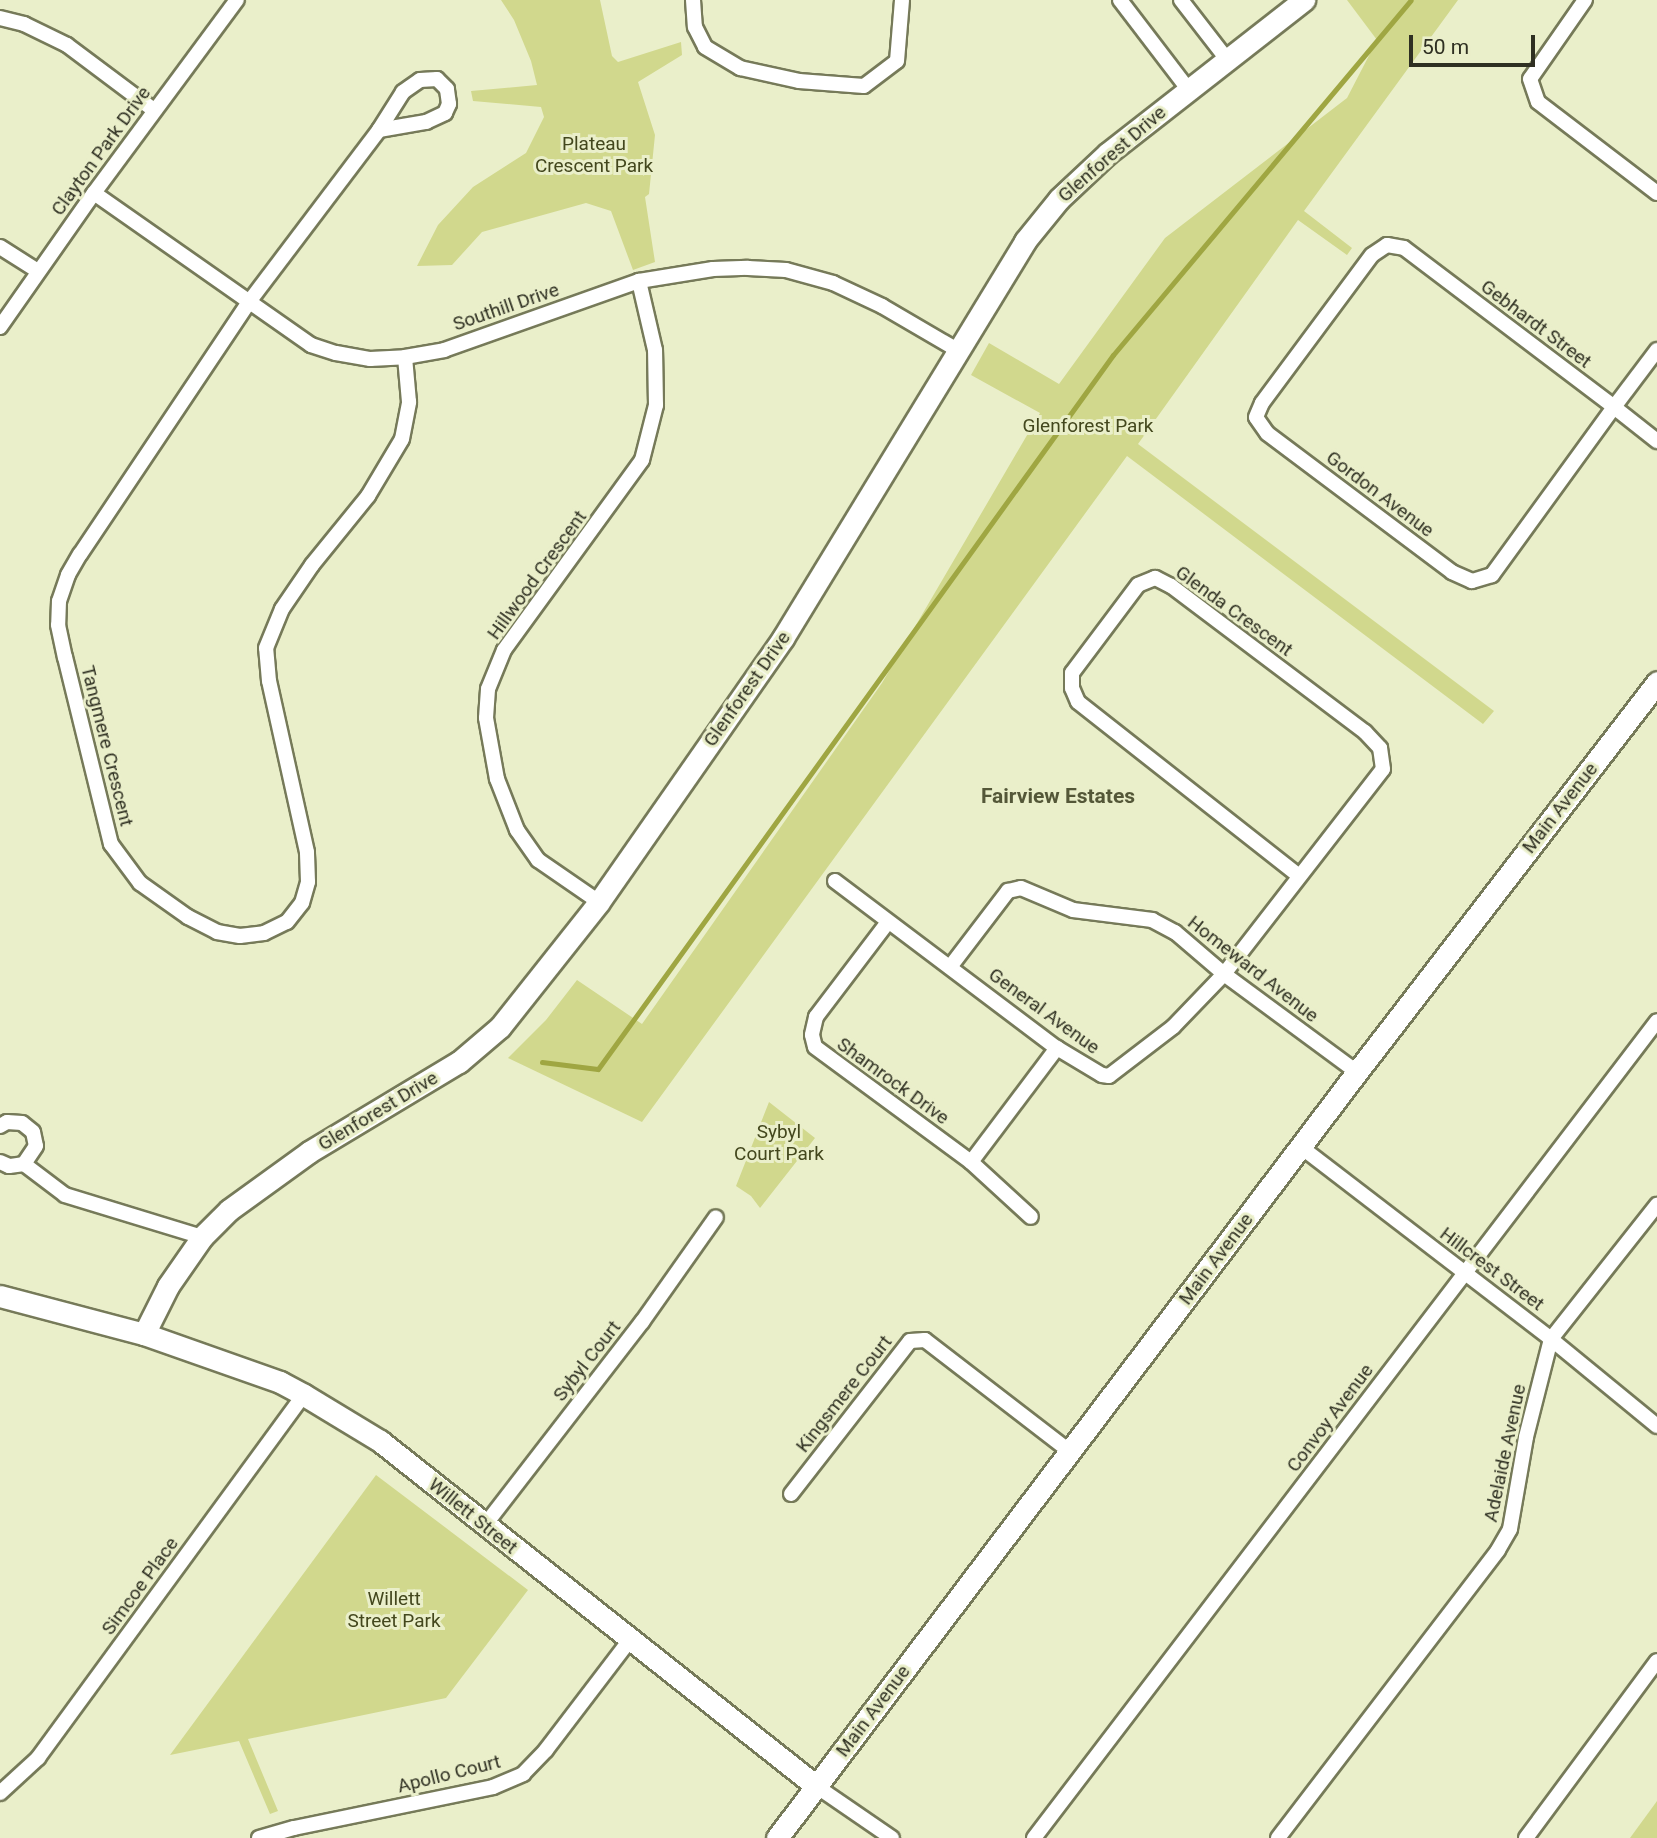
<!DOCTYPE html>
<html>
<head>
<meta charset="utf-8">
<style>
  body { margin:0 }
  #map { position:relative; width:1657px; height:1838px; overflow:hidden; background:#eaefca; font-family:Roboto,sans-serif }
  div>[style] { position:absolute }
  .green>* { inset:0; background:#d1d88d }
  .stream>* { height:5px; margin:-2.5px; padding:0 2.5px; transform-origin:2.5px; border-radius:2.5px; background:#9fa642 }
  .roads { filter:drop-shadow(2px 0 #767a59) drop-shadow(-2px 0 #767a59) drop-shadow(0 2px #767a59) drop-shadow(0 -2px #767a59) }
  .street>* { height:14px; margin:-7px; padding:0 7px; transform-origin:7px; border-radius:7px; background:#fff }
  .secondary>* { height:21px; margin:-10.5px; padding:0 10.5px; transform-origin:10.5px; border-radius:10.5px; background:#fff }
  span { translate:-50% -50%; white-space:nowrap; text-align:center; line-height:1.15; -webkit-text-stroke:6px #eaefca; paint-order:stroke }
  .park-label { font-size:19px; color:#43471d }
  .street-label { font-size:19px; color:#2f3022 }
  .neighbourhood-label { font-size:21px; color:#545738; font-weight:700 }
  .scale { position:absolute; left:1409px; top:35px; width:126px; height:32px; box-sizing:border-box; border:4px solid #2f3022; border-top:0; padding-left:9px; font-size:21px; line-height:24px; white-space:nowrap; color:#2f3022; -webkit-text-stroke:5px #eaefca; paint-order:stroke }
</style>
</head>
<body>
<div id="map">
  <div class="green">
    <div style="clip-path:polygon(501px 0,600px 0,612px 56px,618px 62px,681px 42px,682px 55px,638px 82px,655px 135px,649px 194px,645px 197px,655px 262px,633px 270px,611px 211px,586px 203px,482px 232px,452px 265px,417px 266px,438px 225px,473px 187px,526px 153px,544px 117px,541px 107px,473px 101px,471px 91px,537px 85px,531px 61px,514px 20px)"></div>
    <div style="clip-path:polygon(1347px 0,1458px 0,1304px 211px,1352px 248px,1347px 255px,1298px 220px,1138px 444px,1494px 711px,1483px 724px,1127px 456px,642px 1122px,508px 1058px,546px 1020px,577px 980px,642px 1024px,882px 683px,1040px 413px,971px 375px,989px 343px,1059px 384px,1165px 238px,1347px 98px,1377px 40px)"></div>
    <div style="clip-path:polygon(769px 1102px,815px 1138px,760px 1208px,751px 1196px,736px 1186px)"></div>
    <div style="clip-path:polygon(376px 1475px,528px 1590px,446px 1698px,248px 1739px,278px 1811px,270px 1814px,239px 1741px,170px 1755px)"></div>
    <div style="clip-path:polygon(1657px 1801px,1657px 1838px,1630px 1838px)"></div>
  </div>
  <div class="stream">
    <div style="left:542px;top:1062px;width:56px;rotate:7.1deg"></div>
    <div style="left:598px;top:1069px;width:880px;rotate:-54.2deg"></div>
    <div style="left:1113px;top:355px;width:463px;rotate:-50deg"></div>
  </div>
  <div class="roads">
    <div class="street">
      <div style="left:693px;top:0;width:27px;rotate:86deg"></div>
      <div style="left:695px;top:27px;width:22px;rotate:63deg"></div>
      <div style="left:705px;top:47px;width:41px;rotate:31deg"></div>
      <div style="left:740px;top:68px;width:60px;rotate:12.4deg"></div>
      <div style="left:799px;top:81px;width:65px;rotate:4.4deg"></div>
      <div style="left:864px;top:86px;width:41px;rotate:-37.1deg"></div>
      <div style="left:897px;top:61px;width:61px;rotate:-85.3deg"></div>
      <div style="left:1120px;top:0;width:112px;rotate:52.6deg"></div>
      <div style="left:1181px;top:0;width:73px;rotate:52.2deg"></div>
      <div style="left:1585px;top:0;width:96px;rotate:124.8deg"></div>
      <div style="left:1530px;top:79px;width:24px;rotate:71deg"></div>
      <div style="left:1538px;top:102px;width:150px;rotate:37.4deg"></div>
      <div style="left:0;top:18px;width:25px;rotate:14deg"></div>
      <div style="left:24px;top:24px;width:48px;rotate:26deg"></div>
      <div style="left:67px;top:45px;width:109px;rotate:36.8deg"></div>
      <div style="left:379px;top:130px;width:48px;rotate:-9.7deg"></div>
      <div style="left:426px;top:122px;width:21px;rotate:-25deg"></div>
      <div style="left:445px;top:113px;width:10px;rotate:-66deg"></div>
      <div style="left:449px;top:104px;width:15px;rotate:-98deg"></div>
      <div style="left:447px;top:89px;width:14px;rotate:-135deg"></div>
      <div style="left:437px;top:79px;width:17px;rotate:177deg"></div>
      <div style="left:420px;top:80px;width:21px;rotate:145deg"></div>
      <div style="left:403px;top:92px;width:45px;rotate:122.3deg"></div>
      <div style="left:379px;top:130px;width:216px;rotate:127.1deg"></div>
      <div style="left:249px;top:302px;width:303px;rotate:123.8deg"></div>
      <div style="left:80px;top:554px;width:24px;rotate:120deg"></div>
      <div style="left:68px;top:575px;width:28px;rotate:109deg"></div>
      <div style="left:59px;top:601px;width:24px;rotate:92deg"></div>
      <div style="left:58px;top:625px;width:33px;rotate:78deg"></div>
      <div style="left:65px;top:657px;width:193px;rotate:76.2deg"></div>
      <div style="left:111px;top:844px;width:49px;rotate:53.4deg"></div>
      <div style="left:140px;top:883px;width:59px;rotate:35.3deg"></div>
      <div style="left:188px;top:917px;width:33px;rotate:27deg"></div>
      <div style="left:217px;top:932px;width:23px;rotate:10deg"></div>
      <div style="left:240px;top:936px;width:24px;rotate:-7deg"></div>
      <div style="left:264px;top:933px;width:25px;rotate:-26deg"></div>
      <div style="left:287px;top:922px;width:24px;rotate:-52deg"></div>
      <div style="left:302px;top:903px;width:22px;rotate:-74deg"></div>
      <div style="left:308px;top:882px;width:30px;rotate:-92deg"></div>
      <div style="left:307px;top:852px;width:175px;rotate:-102.5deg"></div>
      <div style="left:269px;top:681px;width:33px;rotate:-95deg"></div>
      <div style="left:266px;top:648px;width:42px;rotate:-67.7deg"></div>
      <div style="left:282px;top:609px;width:53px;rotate:-55.7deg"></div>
      <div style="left:312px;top:565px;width:89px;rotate:-50.9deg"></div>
      <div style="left:368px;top:496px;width:66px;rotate:-59.2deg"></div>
      <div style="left:402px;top:439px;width:38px;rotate:-79deg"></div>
      <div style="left:409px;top:402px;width:45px;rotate:-95.1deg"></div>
      <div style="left:94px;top:193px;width:265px;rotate:35deg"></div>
      <div style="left:311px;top:345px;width:26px;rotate:18deg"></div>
      <div style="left:336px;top:353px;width:35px;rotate:10deg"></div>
      <div style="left:370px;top:359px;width:35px;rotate:-3deg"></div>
      <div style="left:405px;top:357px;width:40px;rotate:-10deg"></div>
      <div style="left:444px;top:350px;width:207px;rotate:-19.5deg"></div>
      <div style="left:639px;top:281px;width:75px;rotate:-9.2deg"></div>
      <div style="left:713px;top:269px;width:35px;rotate:-2deg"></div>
      <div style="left:748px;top:268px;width:38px;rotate:3deg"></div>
      <div style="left:786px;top:270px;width:49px;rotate:15.5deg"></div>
      <div style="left:833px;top:283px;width:54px;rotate:25.1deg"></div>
      <div style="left:882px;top:306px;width:89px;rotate:30.3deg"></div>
      <div style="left:0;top:247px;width:45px;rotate:32.3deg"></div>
      <div style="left:0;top:327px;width:164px;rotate:-55deg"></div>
      <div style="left:94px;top:193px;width:240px;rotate:-53.5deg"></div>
      <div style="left:1657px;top:350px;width:71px;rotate:127deg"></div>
      <div style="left:1614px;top:407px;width:208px;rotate:126deg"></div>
      <div style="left:1492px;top:575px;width:21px;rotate:163deg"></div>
      <div style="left:1472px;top:581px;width:22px;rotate:-156deg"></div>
      <div style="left:1452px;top:572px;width:231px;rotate:-143.1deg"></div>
      <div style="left:1267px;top:433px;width:19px;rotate:-125deg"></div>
      <div style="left:1256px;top:417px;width:15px;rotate:-67deg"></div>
      <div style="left:1262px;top:403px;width:184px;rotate:-53.4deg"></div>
      <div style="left:1372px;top:255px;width:18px;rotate:-34deg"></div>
      <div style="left:1387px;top:245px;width:17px;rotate:10deg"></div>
      <div style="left:1404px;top:248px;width:263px;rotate:37.1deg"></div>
      <div style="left:1614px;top:407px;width:55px;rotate:38.3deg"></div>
      <div style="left:835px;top:881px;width:278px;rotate:37deg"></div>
      <div style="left:1057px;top:1048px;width:52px;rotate:31deg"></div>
      <div style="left:1102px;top:1075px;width:7px;rotate:8deg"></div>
      <div style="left:1109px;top:1076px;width:81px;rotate:-37.4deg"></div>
      <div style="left:1173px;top:1027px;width:74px;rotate:-46.1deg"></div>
      <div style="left:1224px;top:974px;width:259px;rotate:-52.2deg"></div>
      <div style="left:1383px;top:769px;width:21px;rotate:-98deg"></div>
      <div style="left:1380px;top:748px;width:22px;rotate:-133deg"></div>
      <div style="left:1365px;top:732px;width:243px;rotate:-143deg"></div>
      <div style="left:1171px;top:586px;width:18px;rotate:-153deg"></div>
      <div style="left:1155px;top:578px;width:18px;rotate:158deg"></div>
      <div style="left:1138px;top:585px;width:110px;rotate:126.9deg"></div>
      <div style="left:1072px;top:673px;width:15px;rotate:90deg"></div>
      <div style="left:1072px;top:688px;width:15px;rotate:67deg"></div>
      <div style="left:1078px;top:702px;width:281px;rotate:38.2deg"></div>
      <div style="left:599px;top:902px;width:74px;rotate:-145.5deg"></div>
      <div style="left:538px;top:860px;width:37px;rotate:-125deg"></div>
      <div style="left:517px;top:830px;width:55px;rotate:-111.4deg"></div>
      <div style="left:497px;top:779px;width:62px;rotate:-100.2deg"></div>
      <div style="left:486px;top:718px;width:29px;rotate:-86deg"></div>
      <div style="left:488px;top:689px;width:42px;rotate:-67.7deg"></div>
      <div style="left:504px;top:650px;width:235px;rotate:-54deg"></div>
      <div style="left:642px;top:460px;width:57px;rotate:-75.7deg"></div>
      <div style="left:656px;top:405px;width:55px;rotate:-91deg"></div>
      <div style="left:655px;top:350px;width:71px;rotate:-103.1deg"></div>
      <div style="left:888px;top:922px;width:119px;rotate:127.2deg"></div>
      <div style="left:816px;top:1017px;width:18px;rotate:103deg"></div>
      <div style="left:812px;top:1035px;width:12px;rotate:76deg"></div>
      <div style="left:815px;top:1047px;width:194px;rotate:36.4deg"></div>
      <div style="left:971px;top:1162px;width:81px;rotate:42.5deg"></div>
      <div style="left:950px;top:967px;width:96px;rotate:-52.7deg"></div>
      <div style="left:1008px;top:891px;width:13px;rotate:-13deg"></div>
      <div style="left:1021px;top:888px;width:56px;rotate:22.9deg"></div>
      <div style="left:1073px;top:910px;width:80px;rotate:7.2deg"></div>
      <div style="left:1152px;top:920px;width:26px;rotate:28deg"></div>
      <div style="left:1175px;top:932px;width:65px;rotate:40.6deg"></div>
      <div style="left:1224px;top:974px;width:165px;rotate:36.4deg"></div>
      <div style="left:0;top:1126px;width:8px;rotate:-30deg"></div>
      <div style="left:7px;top:1122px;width:15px;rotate:4deg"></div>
      <div style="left:22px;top:1123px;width:14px;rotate:39deg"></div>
      <div style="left:33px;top:1132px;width:14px;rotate:78deg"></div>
      <div style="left:36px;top:1146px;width:22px;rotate:124deg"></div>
      <div style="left:24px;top:1164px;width:15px;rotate:172deg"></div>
      <div style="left:9px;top:1166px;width:10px;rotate:-156deg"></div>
      <div style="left:1301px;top:1147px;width:315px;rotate:37.5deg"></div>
      <div style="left:1551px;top:1339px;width:137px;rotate:39.4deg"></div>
      <div style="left:971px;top:1162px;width:143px;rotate:-53deg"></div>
      <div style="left:24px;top:1164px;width:51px;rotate:37.1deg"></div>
      <div style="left:65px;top:1195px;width:143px;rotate:17deg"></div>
      <div style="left:791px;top:1494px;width:194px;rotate:-52.1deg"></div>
      <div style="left:910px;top:1341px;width:15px;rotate:-4deg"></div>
      <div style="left:925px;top:1340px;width:182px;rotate:37.6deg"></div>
      <div style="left:485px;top:1525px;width:257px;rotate:-52.3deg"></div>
      <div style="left:642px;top:1322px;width:128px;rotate:-54.8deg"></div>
      <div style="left:816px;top:1786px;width:92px;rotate:34.4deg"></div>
      <div style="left:0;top:1793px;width:52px;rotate:-42.6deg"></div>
      <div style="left:38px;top:1758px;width:450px;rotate:-53.8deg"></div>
      <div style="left:259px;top:1838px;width:36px;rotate:-16deg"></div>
      <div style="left:294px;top:1828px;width:203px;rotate:-11.6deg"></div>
      <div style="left:493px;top:1787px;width:33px;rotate:-23deg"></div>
      <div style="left:523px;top:1774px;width:33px;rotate:-46deg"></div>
      <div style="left:546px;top:1750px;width:137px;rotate:-52.7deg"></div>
      <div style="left:1034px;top:1838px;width:1027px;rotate:-52.67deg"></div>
      <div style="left:1278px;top:1838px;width:362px;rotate:-52.6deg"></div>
      <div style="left:1498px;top:1550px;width:24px;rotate:-60deg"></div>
      <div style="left:1510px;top:1529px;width:93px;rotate:-80.1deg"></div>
      <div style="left:1526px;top:1437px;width:101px;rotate:-75.7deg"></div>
      <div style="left:1551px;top:1339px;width:171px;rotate:-51.7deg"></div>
      <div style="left:1526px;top:1838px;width:220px;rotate:-53.5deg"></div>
    </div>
    <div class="secondary">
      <div style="left:0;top:1296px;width:149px;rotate:14.8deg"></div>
      <div style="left:144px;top:1334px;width:144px;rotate:19.4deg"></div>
      <div style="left:280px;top:1382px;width:27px;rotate:28deg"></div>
      <div style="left:304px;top:1395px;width:89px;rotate:31.2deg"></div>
      <div style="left:380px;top:1441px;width:556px;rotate:38.35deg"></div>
      <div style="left:144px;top:1334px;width:54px;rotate:-63.4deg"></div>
      <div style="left:168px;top:1286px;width:60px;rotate:-55.2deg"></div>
      <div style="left:202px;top:1237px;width:38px;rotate:-45deg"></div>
      <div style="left:229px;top:1210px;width:99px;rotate:-35.9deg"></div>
      <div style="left:309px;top:1152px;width:175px;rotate:-31deg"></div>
      <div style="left:459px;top:1062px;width:54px;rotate:-40.5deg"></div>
      <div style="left:500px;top:1027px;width:159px;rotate:-51.6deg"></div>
      <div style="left:599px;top:902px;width:322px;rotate:-55.1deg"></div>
      <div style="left:783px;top:638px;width:465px;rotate:-58.6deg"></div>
      <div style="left:1025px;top:241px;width:54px;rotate:-51deg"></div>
      <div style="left:1059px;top:199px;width:67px;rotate:-43.2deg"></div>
      <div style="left:1108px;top:153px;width:249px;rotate:-38deg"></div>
      <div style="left:777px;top:1838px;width:961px;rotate:-52.87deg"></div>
      <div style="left:1357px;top:1072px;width:492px;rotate:-52.4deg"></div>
    </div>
  </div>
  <div class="park-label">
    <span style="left:594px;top:155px">Plateau<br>Crescent Park</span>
    <span style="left:1088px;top:426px">Glenforest Park</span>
    <span style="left:779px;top:1143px">Sybyl<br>Court Park</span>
    <span style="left:394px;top:1610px">Willett<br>Street Park</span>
  </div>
  <div class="street-label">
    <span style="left:101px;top:151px;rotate:-54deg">Clayton Park Drive</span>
    <span style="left:1112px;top:154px;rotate:-41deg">Glenforest Drive</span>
    <span style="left:506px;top:307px;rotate:-19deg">Southill Drive</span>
    <span style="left:1536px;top:324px;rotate:37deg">Gebhardt Street</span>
    <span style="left:1380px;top:494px;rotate:37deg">Gordon Avenue</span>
    <span style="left:537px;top:575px;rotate:-54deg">Hillwood Crescent</span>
    <span style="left:1234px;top:611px;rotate:36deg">Glenda Crescent</span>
    <span style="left:747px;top:689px;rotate:-55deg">Glenforest Drive</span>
    <span style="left:107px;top:746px;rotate:76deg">Tangmere Crescent</span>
    <span style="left:1560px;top:808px;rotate:-52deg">Main Avenue</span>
    <span style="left:1253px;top:969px;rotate:38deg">Homeward Avenue</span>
    <span style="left:1044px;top:1011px;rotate:36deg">General Avenue</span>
    <span style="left:893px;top:1081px;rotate:36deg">Shamrock Drive</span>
    <span style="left:378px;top:1111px;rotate:-31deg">Glenforest Drive</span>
    <span style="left:1216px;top:1259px;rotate:-53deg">Main Avenue</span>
    <span style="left:1492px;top:1269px;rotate:37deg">Hillcrest Street</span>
    <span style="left:587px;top:1361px;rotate:-52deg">Sybyl Court</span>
    <span style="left:844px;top:1394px;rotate:-52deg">Kingsmere Court</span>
    <span style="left:1330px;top:1418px;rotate:-53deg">Convoy Avenue</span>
    <span style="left:1505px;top:1453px;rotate:-78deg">Adelaide Avenue</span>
    <span style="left:473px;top:1516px;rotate:39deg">Willett Street</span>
    <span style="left:140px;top:1586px;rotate:-54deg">Simcoe Place</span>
    <span style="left:873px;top:1711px;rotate:-53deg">Main Avenue</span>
    <span style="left:449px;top:1774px;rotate:-14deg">Apollo Court</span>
  </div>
  <div class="neighbourhood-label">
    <span style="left:1058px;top:796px">Fairview Estates</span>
  </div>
  <div class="scale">50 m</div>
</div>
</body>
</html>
